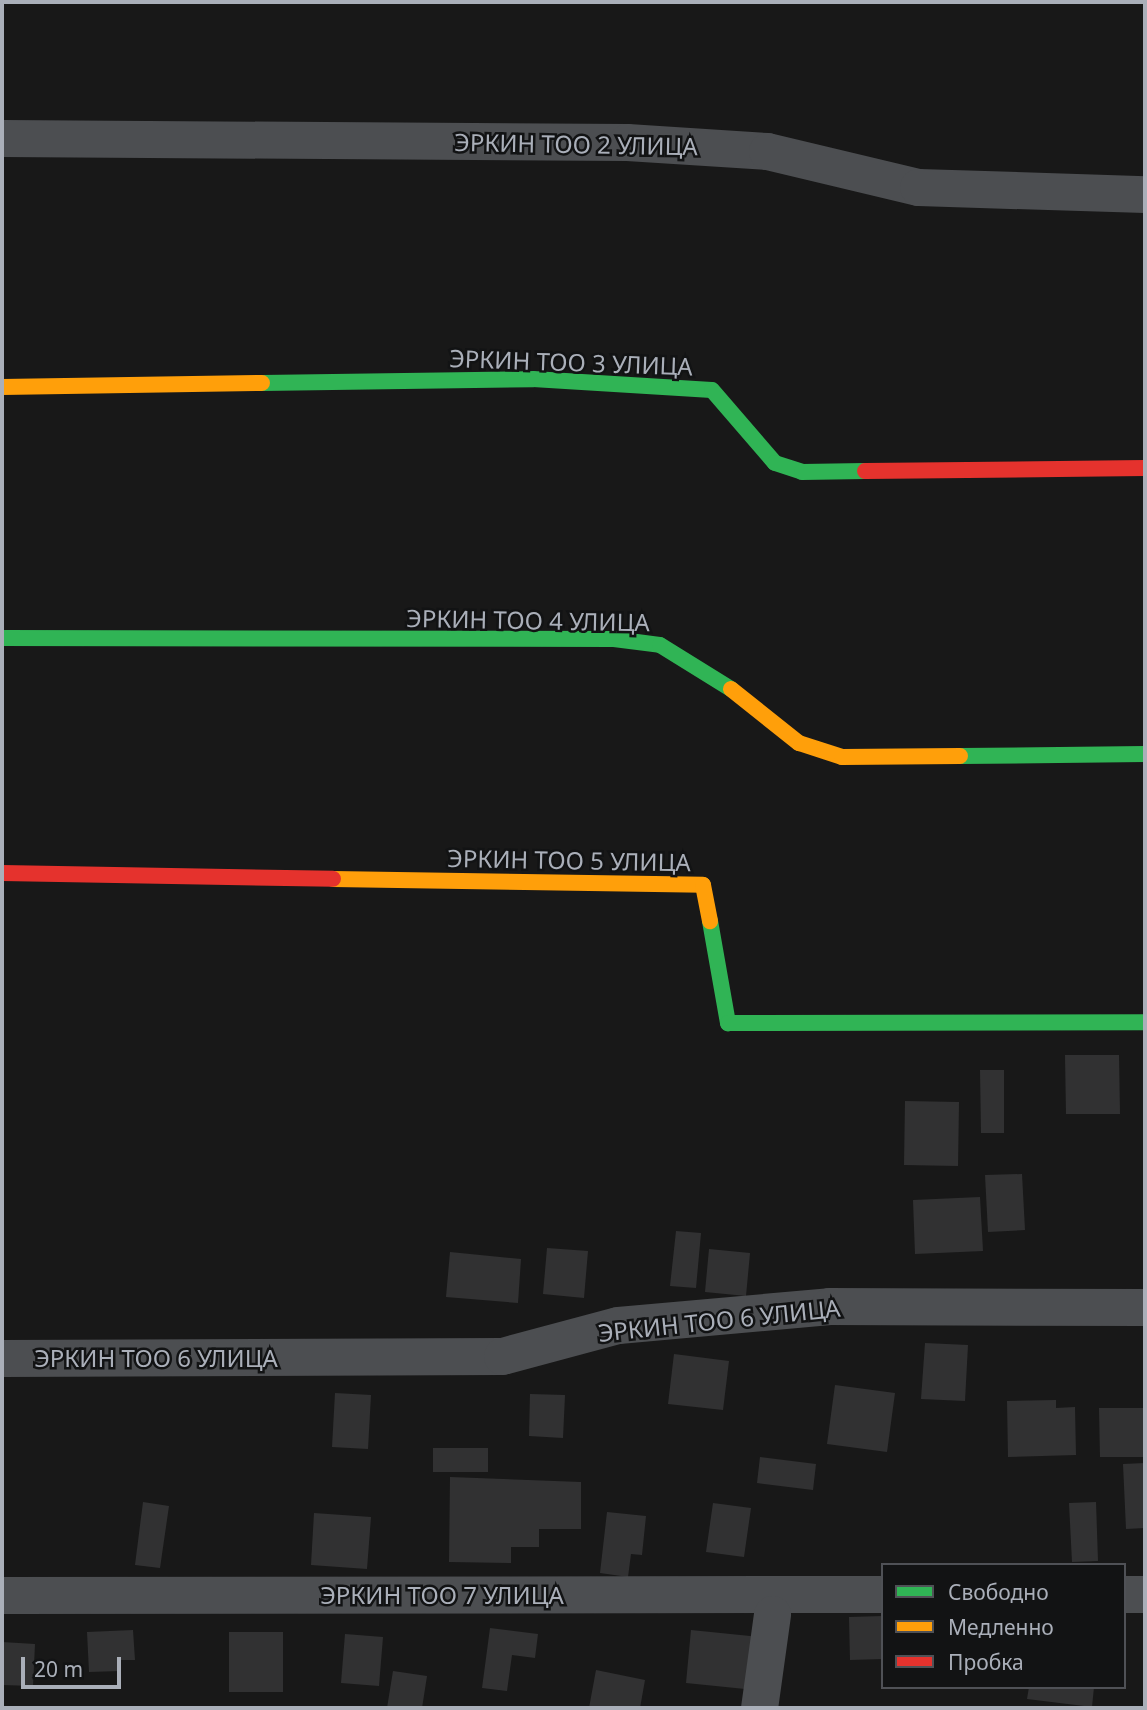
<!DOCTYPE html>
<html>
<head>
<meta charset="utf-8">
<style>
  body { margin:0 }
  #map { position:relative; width:1147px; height:1710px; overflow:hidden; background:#181818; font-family:"Noto Sans",sans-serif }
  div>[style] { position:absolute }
  .building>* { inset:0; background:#313132 }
  .street>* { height:37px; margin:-18.5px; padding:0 18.5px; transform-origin:18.5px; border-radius:18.5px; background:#4c4e51 }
  .fast>* { height:16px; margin:-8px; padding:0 8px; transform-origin:8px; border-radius:8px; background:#30b455 }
  .slow>* { height:16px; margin:-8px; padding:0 8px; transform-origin:8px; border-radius:8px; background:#ff9f0a }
  .jam>* { height:16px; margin:-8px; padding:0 8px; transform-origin:8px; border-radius:8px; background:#e5322d }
  span { translate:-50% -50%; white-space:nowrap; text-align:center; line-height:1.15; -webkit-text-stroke:5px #121314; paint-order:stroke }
  .street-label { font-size:24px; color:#aaafb9 }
  .frame { position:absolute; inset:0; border:4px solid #aaafb9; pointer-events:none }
  .legend { position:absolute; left:881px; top:1563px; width:245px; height:126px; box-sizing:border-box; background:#121314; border:2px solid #4f5156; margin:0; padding:9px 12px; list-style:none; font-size:21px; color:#aaafb9 }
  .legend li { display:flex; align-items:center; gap:14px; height:35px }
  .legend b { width:35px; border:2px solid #4f5156 }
  .scale { position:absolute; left:21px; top:1657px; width:100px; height:32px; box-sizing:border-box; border:4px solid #aaafb9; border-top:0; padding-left:9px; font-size:21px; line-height:24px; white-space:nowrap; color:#aaafb9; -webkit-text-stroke:5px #121314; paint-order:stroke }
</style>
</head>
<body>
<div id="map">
  <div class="building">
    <div style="clip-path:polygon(1065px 1055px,1119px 1055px,1120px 1114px,1066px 1114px)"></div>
    <div style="clip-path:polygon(980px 1070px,1004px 1070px,1004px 1133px,981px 1133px)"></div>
    <div style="clip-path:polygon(905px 1101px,959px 1102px,958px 1166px,904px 1165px)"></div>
    <div style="clip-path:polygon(1022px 1174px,1025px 1230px,988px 1232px,985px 1175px)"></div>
    <div style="clip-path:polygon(980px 1197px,983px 1251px,915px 1254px,913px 1200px)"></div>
    <div style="clip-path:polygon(676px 1231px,701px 1233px,696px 1288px,670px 1286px)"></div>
    <div style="clip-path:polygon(547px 1248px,588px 1251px,584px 1298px,543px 1294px)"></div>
    <div style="clip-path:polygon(709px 1249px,750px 1253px,746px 1296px,705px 1292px)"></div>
    <div style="clip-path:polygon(450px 1252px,521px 1259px,518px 1303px,446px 1297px)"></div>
    <div style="clip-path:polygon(925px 1343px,968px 1345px,965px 1401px,921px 1399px)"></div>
    <div style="clip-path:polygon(674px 1354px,729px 1361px,723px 1410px,668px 1404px)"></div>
    <div style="clip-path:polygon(835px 1385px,895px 1393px,887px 1452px,827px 1444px)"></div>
    <div style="clip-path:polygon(335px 1393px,371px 1395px,368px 1449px,332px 1447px)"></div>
    <div style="clip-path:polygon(530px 1394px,565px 1395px,563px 1438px,529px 1436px)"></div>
    <div style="clip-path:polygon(1056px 1400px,1056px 1408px,1075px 1407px,1076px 1455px,1008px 1457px,1007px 1401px)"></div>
    <div style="clip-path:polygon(1099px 1408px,1144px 1408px,1145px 1457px,1100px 1457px)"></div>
    <div style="clip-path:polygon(433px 1448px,488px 1448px,488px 1472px,433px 1472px)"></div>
    <div style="clip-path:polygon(760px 1457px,816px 1464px,813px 1490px,757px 1483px)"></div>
    <div style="clip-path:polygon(1145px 1463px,1145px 1528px,1126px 1529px,1123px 1464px)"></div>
    <div style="clip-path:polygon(450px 1477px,581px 1482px,581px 1529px,539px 1529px,539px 1547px,511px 1547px,511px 1563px,449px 1562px)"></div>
    <div style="clip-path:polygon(143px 1502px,169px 1506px,160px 1568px,135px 1565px)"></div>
    <div style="clip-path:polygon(1096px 1502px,1098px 1561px,1072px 1562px,1069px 1503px)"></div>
    <div style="clip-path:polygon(713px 1503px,751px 1508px,744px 1557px,706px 1552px)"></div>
    <div style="clip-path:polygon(607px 1512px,646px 1516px,642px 1555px,631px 1554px,628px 1577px,600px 1573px)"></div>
    <div style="clip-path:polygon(314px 1513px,371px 1517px,367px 1569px,311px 1565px)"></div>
    <div style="clip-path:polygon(883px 1616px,883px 1659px,850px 1660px,849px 1617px)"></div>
    <div style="clip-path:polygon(490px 1628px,538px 1634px,535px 1658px,512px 1655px,507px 1691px,482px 1688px)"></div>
    <div style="clip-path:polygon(133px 1630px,135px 1660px,120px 1660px,121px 1671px,89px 1672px,87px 1632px)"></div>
    <div style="clip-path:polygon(691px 1630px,760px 1637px,755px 1690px,686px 1683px)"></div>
    <div style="clip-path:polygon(229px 1632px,283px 1632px,283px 1692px,229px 1692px)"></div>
    <div style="clip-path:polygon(345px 1634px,383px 1637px,379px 1686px,341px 1683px)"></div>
    <div style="clip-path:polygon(2px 1642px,35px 1644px,33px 1686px,2px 1685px)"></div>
    <div style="clip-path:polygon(596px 1670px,645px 1680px,640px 1708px,589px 1708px)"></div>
    <div style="clip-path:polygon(393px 1671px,427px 1676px,422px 1708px,387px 1708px)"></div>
    <div style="clip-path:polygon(1029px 1687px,1094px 1687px,1092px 1707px,1027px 1699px)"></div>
  </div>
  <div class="street">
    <div style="left:2px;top:138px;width:625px;rotate:0.37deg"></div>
    <div style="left:627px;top:142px;width:140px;rotate:3.7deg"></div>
    <div style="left:767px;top:151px;width:155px;rotate:13.4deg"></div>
    <div style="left:918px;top:187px;width:227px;rotate:1.8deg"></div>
    <div style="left:2px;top:1358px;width:500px;rotate:-0.23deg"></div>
    <div style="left:502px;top:1356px;width:120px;rotate:-15deg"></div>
    <div style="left:618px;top:1325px;width:212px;rotate:-5.1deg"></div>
    <div style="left:829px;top:1306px;width:316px;rotate:0.2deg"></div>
    <div style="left:1124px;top:1594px;width:21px"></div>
    <div style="left:2px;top:1595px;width:881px;rotate:-0.07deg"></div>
    <div style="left:759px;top:1708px;width:95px;rotate:-82.1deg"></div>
  </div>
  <div class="fast">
    <div style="left:262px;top:383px;width:271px;rotate:-0.8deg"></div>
    <div style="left:533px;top:379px;width:179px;rotate:3.5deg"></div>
    <div style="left:712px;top:390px;width:96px;rotate:49.2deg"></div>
    <div style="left:775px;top:463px;width:28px;rotate:18deg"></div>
    <div style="left:802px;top:472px;width:63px;rotate:-0.9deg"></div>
    <div style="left:2px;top:638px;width:612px;rotate:0.09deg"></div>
    <div style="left:614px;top:639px;width:46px;rotate:7.4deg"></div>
    <div style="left:660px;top:645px;width:84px;rotate:31.8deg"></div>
    <div style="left:960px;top:756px;width:185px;rotate:-0.6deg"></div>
    <div style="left:710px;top:921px;width:104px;rotate:80deg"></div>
    <div style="left:728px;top:1023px;width:417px;rotate:-0.1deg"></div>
  </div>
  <div class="slow">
    <div style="left:2px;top:387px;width:260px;rotate:-0.9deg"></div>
    <div style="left:731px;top:689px;width:87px;rotate:38.5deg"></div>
    <div style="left:799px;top:743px;width:45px;rotate:18deg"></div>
    <div style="left:842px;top:757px;width:118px;rotate:-0.5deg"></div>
    <div style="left:333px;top:879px;width:370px;rotate:0.9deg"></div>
    <div style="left:703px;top:885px;width:37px;rotate:79deg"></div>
  </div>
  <div class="jam">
    <div style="left:865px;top:471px;width:280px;rotate:-0.6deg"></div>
    <div style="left:2px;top:873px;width:331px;rotate:1deg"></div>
  </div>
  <div class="street-label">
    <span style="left:576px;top:144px;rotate:1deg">ЭРКИН ТОО 2 УЛИЦА</span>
    <span style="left:571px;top:362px;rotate:2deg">ЭРКИН ТОО 3 УЛИЦА</span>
    <span style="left:528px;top:620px;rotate:1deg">ЭРКИН ТОО 4 УЛИЦА</span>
    <span style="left:569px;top:860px;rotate:1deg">ЭРКИН ТОО 5 УЛИЦА</span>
    <span style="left:719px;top:1320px;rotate:-6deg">ЭРКИН ТОО 6 УЛИЦА</span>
    <span style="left:156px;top:1358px">ЭРКИН ТОО 6 УЛИЦА</span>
    <span style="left:442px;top:1595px">ЭРКИН ТОО 7 УЛИЦА</span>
  </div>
  <div class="frame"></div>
  <ul class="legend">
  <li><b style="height:9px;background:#30b455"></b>Свободно</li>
  <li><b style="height:9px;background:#ff9f0a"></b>Медленно</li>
  <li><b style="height:9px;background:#e5322d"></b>Пробка</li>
  </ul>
  <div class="scale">20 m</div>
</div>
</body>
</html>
